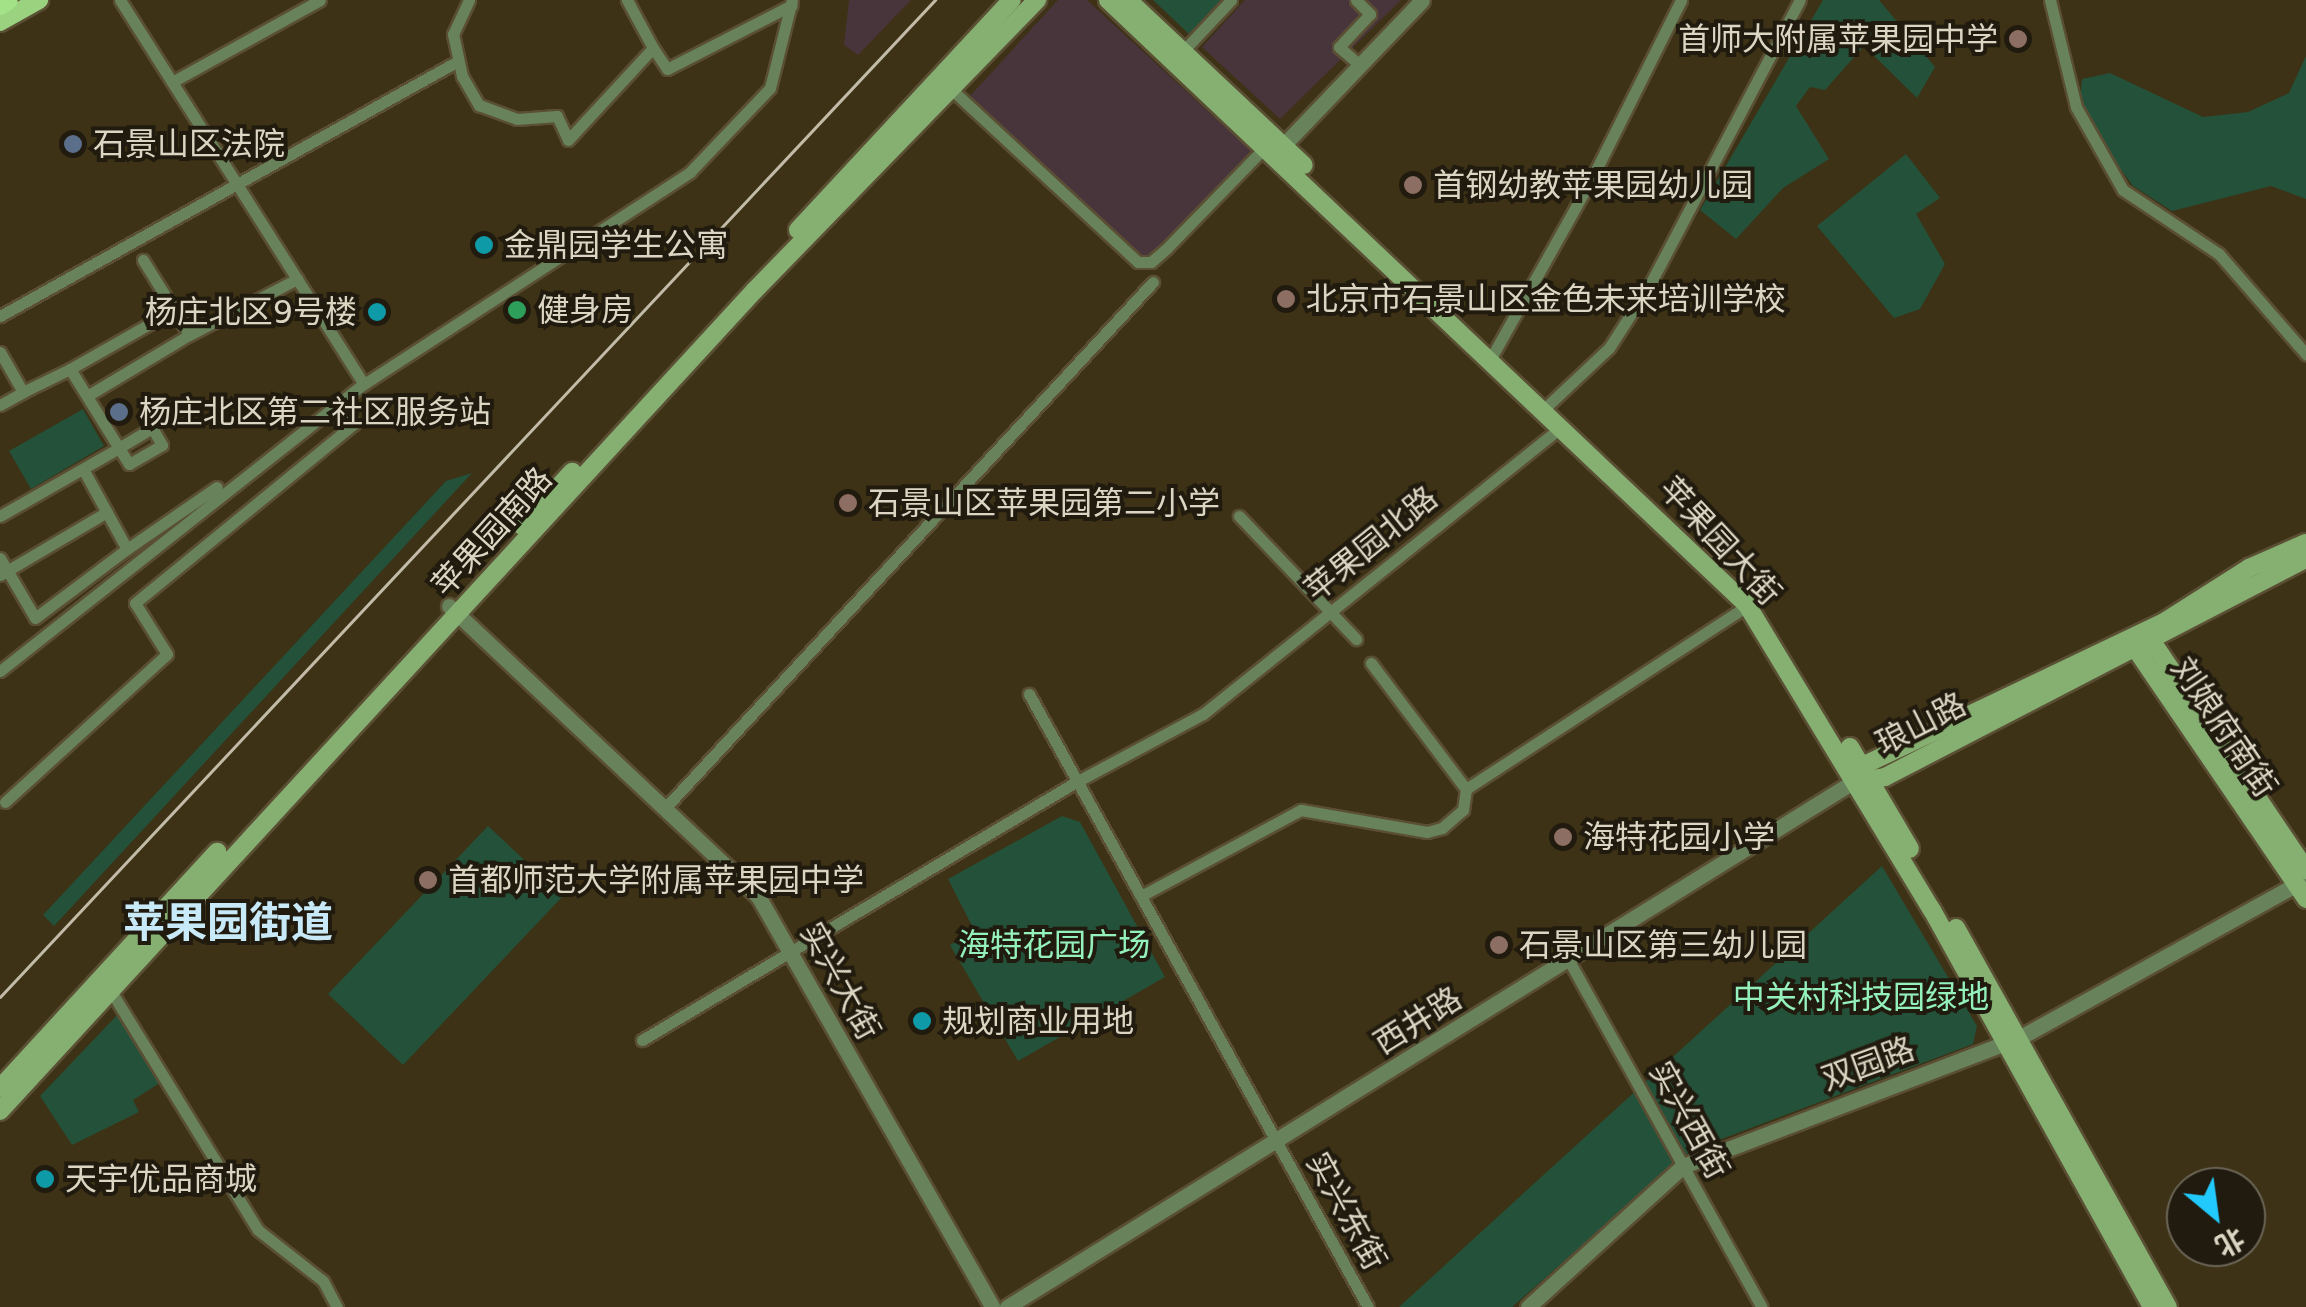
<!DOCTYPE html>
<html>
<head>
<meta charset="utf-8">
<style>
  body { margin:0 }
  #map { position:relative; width:2306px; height:1307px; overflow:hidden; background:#3d3215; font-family:"DejaVu Sans","Noto Sans SC",sans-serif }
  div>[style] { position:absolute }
  .commercial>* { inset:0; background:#48353c }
  .green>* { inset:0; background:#245139 }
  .roads { filter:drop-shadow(2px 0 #5a4f34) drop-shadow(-2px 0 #5a4f34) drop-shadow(0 2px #5a4f34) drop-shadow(0 -2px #5a4f34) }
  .minor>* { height:11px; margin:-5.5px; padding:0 5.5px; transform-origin:5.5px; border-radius:5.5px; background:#68835c }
  .tertiary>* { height:15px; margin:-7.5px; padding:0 7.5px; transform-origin:7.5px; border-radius:7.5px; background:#68835c }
  .secondary>* { height:18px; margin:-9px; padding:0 9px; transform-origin:9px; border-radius:9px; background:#85b071 }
  .primary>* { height:18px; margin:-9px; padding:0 9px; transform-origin:9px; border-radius:9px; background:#9ad280 }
  .trunk>* { height:20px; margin:-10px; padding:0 10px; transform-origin:10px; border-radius:10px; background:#a4e287 }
  .rail>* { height:2.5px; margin:-1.25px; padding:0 1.25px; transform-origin:1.25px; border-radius:1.25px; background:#c2bba8 }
  .dots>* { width:28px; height:28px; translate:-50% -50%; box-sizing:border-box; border:5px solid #201b0e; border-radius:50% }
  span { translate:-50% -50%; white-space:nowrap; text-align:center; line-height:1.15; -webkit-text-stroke:8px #201b0e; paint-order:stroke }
  .poi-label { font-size:32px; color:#dcd5c4 }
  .right { translate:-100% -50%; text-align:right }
  .left { translate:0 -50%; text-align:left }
  .street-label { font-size:32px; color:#dcd5c4 }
  .park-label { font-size:32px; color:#94f1bc }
  .district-label { font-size:42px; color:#c8eaf8; font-weight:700 }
  .north { position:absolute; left:2166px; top:1167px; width:100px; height:100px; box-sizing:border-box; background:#201b0e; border:2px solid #6b6557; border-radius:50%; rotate:151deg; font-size:28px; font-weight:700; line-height:40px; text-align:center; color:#dcd5c4 }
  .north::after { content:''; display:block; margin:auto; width:35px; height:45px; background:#21c9fd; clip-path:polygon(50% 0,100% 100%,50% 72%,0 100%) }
</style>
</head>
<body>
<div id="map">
  <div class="commercial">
    <div style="clip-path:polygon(849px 0,911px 0,858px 55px,844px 45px)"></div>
    <div style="clip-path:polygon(1058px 0,1087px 0,1251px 151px,1149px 257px,1141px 259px,970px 96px)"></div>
    <div style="clip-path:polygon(1245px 0,1401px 0,1280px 119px,1202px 47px)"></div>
  </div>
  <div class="green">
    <div style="clip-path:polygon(1153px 0,1222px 0,1190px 35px)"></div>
    <div style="clip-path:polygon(1823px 0,1879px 0,1935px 67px,1917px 98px,1864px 46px,1825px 90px,1810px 87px,1796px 106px,1829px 159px,1783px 188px,1736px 239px,1700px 210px)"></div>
    <div style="clip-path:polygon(2306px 56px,2306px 199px,2271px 186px,2172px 211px,2133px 186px,2079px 113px,2082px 79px,2110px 73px,2203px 117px,2248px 112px,2289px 93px)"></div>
    <div style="clip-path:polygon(1906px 154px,1940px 198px,1916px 214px,1945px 264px,1920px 309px,1894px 318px,1817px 226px)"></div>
    <div style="clip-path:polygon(83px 409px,104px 446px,31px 489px,9px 451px)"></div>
    <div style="clip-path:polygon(472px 473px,54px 926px,43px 915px,446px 481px)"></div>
    <div style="clip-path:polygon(1062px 816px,1080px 822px,1165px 977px,1018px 1061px,950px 945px,974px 930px,948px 879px)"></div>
    <div style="clip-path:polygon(488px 826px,563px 896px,403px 1065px,328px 994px)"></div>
    <div style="clip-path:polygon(1882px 866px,1977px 1026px,1973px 1044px,1690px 1151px,1512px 1307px,1399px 1307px)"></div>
    <div style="clip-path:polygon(122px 1010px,163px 1081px,133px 1100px,139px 1112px,72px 1145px,40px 1096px)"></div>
  </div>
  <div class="roads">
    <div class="minor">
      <div style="left:120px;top:0;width:455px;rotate:57.6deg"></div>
      <div style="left:469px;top:0;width:38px;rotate:115deg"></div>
      <div style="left:453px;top:34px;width:43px;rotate:77.9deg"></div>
      <div style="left:462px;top:76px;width:34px;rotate:60deg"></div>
      <div style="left:479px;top:105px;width:40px;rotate:20.2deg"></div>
      <div style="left:517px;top:119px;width:40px;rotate:-4.3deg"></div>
      <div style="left:557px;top:116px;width:26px;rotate:65deg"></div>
      <div style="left:568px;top:140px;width:125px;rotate:-47.3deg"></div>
      <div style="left:653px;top:48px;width:55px;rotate:-118.4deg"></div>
      <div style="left:1356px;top:0;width:20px;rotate:45deg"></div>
      <div style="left:1370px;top:14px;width:45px;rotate:133.2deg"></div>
      <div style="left:1339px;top:47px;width:28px;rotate:41deg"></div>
      <div style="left:2050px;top:0;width:110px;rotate:76.3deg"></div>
      <div style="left:2076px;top:107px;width:95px;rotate:60.5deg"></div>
      <div style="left:2123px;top:190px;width:115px;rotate:33.7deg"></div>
      <div style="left:2219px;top:254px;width:133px;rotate:49deg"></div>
      <div style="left:653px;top:48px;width:25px;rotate:56deg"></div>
      <div style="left:667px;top:69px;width:140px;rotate:-27.1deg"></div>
      <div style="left:1183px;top:51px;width:70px;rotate:-46.7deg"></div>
      <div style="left:172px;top:82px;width:169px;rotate:-29deg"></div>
      <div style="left:950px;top:88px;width:256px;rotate:42.8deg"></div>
      <div style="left:1138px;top:262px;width:13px"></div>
      <div style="left:1151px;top:262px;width:20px;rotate:-41deg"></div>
      <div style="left:1166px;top:249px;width:144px;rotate:-45.8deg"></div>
      <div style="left:174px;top:310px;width:29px;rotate:59deg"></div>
      <div style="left:189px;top:335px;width:122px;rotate:-27.4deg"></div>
      <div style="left:0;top:316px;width:524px;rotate:-29.11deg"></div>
      <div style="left:0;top:352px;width:46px;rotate:60.1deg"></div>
      <div style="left:23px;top:392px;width:52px;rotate:-26.1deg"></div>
      <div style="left:70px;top:369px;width:93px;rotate:58.2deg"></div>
      <div style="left:119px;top:448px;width:19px;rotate:58deg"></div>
      <div style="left:129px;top:464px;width:38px;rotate:-30deg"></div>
      <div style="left:162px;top:445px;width:20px;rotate:-120deg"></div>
      <div style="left:152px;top:428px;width:39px;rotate:149deg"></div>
      <div style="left:119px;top:448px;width:137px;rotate:150.3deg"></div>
      <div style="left:1491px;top:358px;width:206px;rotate:-60.7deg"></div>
      <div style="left:1592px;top:178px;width:199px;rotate:-63.4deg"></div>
      <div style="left:70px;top:369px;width:120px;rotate:-29.6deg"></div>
      <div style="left:174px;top:310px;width:59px;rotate:-121.8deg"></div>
      <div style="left:87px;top:396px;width:119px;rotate:-30.9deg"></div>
      <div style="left:0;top:405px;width:26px;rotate:-29deg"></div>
      <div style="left:1544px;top:409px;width:89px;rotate:-43.2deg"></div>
      <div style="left:1609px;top:348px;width:74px;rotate:-57.2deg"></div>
      <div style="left:1649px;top:286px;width:323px;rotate:-62.2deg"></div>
      <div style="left:83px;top:469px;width:91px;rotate:61.2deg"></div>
      <div style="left:127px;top:549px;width:109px;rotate:-34.6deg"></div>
      <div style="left:1239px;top:516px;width:170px;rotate:46.4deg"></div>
      <div style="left:0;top:558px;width:69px;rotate:59.7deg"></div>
      <div style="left:35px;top:618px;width:115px;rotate:-36.9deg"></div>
      <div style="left:0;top:575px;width:124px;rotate:-30.5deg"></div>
      <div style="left:1371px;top:663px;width:158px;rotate:53deg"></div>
      <div style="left:0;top:671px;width:464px;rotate:-38.3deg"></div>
      <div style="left:364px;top:384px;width:389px;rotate:-33deg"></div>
      <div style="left:690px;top:172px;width:116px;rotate:-46.4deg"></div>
      <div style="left:770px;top:88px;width:91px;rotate:-76deg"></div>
      <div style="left:1029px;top:694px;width:700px;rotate:61.06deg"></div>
      <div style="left:5px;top:802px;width:219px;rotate:-42.4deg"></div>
      <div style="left:167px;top:654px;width:60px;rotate:-122.1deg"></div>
      <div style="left:135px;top:603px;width:283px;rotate:-39.3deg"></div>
      <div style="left:354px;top:424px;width:25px;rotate:-124deg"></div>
      <div style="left:666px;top:807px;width:716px;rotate:-47.15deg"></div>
      <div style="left:1141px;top:896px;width:182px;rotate:-28.3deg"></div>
      <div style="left:1301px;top:810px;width:128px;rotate:9.9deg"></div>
      <div style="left:1427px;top:832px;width:16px;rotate:-15deg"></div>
      <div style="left:1442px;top:828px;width:28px;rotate:-41deg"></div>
      <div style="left:1463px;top:810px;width:21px;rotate:-82deg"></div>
      <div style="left:1466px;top:789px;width:340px;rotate:-33.1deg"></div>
      <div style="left:1568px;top:959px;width:398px;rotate:60.9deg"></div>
      <div style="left:109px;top:988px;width:284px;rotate:58.4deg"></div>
      <div style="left:258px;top:1230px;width:83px;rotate:38.1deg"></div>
      <div style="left:323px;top:1281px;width:30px;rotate:62deg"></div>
      <div style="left:642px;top:1040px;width:505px;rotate:-30.73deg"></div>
      <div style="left:1076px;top:782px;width:144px;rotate:-28.2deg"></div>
      <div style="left:1203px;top:714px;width:460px;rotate:-38.7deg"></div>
    </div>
    <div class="tertiary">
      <div style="left:1276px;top:153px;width:211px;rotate:-46.3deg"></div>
      <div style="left:449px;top:606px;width:424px;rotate:43.2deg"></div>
      <div style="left:758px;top:896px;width:473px;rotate:60.3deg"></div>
      <div style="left:1007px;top:1307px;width:999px;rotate:-31.83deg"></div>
      <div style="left:1528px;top:1307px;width:210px;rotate:-42.3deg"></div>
      <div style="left:1683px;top:1166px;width:360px;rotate:-20.9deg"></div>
      <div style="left:2019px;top:1038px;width:328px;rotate:-29deg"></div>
    </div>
    <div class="secondary">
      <div style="left:1108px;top:0;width:880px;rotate:43.43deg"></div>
      <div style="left:1747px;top:605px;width:357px;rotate:58.8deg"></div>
      <div style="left:1932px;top:910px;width:454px;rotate:61deg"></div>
      <div style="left:1128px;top:0;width:241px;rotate:43.2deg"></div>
      <div style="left:798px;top:230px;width:314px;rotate:-47.1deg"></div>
      <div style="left:522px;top:526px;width:74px;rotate:-47.2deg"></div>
      <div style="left:2147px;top:634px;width:285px;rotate:56deg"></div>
      <div style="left:2131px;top:642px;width:311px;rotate:55.7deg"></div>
      <div style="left:1850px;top:747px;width:118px;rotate:59.5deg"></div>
      <div style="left:1858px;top:777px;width:12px;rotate:-70deg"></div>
      <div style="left:1862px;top:766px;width:335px;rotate:-25.5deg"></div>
      <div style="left:2164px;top:622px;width:101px;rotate:-32.4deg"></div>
      <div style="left:2249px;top:568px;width:62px;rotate:-23.7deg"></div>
      <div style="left:1860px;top:781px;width:25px;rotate:-9deg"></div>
      <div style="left:1885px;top:777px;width:474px;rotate:-27.4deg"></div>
      <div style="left:1956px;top:928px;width:434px;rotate:60.8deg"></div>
      <div style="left:0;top:1088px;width:321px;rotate:-47.4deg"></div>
      <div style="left:0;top:1111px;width:1115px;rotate:-47.4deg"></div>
      <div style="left:755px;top:290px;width:405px;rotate:-45.8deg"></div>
    </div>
    <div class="primary">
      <div style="left:0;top:22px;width:45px;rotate:-29.4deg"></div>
    </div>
    <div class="trunk">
      <div style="left:0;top:5px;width:9px;rotate:-32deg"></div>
    </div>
  </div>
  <div class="rail">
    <div style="left:0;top:997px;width:1367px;rotate:-46.84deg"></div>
  </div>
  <div class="dots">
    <div style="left:2018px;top:39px;background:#8d6e63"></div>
    <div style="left:73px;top:144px;background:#5c6f8a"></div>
    <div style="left:1413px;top:185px;background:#8d6e63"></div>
    <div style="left:484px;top:245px;background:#0f9aa8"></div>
    <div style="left:1286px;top:299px;background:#8d6e63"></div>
    <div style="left:517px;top:310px;background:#2e9e5b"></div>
    <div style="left:377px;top:312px;background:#0f9aa8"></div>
    <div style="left:119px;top:412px;background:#5c6f8a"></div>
    <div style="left:848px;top:503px;background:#8d6e63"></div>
    <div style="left:1563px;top:837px;background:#8d6e63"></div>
    <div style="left:428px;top:880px;background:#8d6e63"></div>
    <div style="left:1499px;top:945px;background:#8d6e63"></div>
    <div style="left:922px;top:1021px;background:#0f9aa8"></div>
    <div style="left:45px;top:1179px;background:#0f9aa8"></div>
  </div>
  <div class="poi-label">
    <span class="right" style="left:1998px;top:39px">首师大附属苹果园中学</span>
    <span class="left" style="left:93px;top:144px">石景山区法院</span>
    <span class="left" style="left:1433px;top:185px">首钢幼教苹果园幼儿园</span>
    <span class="left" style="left:504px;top:245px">金鼎园学生公寓</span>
    <span class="left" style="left:1306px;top:299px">北京市石景山区金色未来培训学校</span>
    <span class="left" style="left:537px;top:310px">健身房</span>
    <span class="right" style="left:357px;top:312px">杨庄北区9号楼</span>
    <span class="left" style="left:139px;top:412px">杨庄北区第二社区服务站</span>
    <span class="left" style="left:868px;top:503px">石景山区苹果园第二小学</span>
    <span class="left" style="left:1583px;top:837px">海特花园小学</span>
    <span class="left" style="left:448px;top:880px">首都师范大学附属苹果园中学</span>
    <span class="left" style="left:1519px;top:945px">石景山区第三幼儿园</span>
    <span class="left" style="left:942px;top:1021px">规划商业用地</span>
    <span class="left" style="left:65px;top:1179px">天宇优品商城</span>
  </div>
  <div class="street-label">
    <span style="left:492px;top:532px;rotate:-48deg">苹果园南路</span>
    <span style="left:1720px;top:541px;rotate:47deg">苹果园大街</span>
    <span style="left:1371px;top:544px;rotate:-39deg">苹果园北路</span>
    <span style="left:1921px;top:724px;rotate:-27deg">琅山路</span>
    <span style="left:2224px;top:727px;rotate:56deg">刘娘府南街</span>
    <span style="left:840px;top:981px;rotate:61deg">实兴大街</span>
    <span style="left:1418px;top:1021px;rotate:-32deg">西井路</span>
    <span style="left:1868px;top:1064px;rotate:-20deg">双园路</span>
    <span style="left:1689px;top:1120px;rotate:61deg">实兴西街</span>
    <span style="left:1346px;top:1211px;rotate:61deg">实兴东街</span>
  </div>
  <div class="park-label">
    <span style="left:1054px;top:945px">海特花园广场</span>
    <span style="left:1861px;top:997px">中关村科技园绿地</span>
  </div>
  <div class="district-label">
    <span style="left:228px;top:923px">苹果园街道</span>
  </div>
  <div class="north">北</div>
</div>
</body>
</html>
